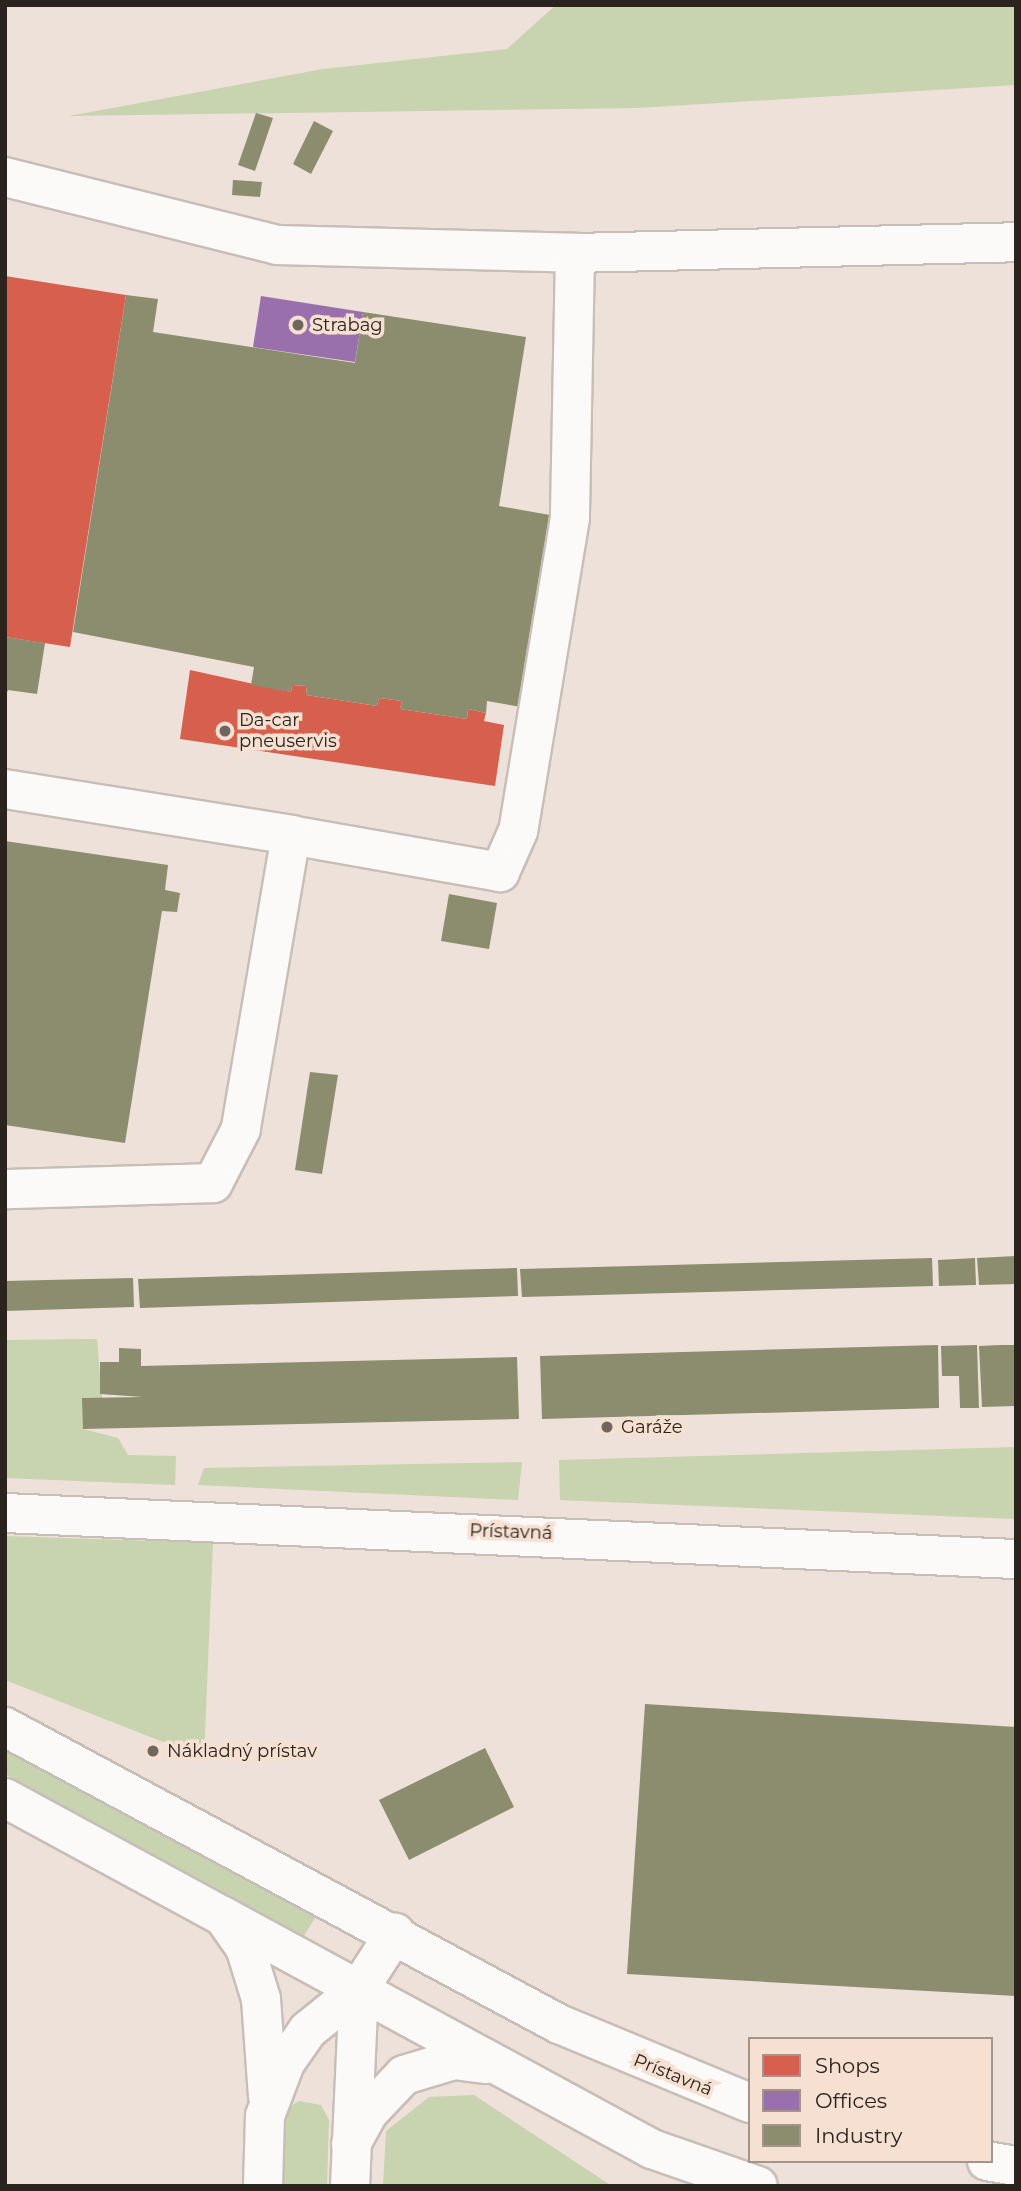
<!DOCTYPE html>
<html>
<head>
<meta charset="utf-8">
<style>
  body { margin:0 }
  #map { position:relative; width:1021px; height:2191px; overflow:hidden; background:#eee1d9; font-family:Montserrat,sans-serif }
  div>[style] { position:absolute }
  .green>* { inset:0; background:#c8d3af }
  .shops>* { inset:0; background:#d6604d }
  .offices>* { inset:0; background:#9970ab }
  .industry>* { inset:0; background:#8c8c6e }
  .roads { filter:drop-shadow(2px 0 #c8beb8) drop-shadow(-2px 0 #c8beb8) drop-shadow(0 2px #c8beb8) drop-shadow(0 -2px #c8beb8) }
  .minor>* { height:38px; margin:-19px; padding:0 19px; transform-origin:19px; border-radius:19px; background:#fcfaf9 }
  .major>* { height:38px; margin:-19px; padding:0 19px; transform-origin:19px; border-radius:19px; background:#fcfaf9 }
  .dots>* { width:19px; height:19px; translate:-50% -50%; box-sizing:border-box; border:4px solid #f6e0d1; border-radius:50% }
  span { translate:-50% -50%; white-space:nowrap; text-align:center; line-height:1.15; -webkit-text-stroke:7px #f6e0d1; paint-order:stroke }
  .poi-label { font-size:18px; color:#2b231d }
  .left { translate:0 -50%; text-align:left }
  .street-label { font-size:18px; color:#2b231d }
  .frame { position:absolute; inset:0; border:7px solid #2b231d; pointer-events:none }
  .legend { position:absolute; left:748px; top:2037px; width:245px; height:126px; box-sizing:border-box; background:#f6e0d1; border:2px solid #a59489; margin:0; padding:9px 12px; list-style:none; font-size:21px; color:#2b231d }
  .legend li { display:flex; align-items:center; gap:14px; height:35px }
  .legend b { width:35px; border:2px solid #a59489 }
</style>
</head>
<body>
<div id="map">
  <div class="green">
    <div style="clip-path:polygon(556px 5px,1016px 5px,1016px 85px,637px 108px,69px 116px,323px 69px,507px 49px)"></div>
    <div style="clip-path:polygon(97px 1339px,102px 1398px,83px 1398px,83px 1429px,118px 1438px,128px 1455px,176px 1456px,175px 1485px,5px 1478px,5px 1340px)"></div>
    <div style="clip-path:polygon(1016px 1447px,1016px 1519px,560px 1500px,559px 1460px)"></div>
    <div style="clip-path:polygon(522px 1462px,518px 1500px,198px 1485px,204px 1468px)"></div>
    <div style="clip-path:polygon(5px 1536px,213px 1543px,204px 1758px,5px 1680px)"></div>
    <div style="clip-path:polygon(5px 1751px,316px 1916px,304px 1936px,5px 1774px)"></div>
    <div style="clip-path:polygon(474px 2095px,612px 2186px,383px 2186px,386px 2131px,429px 2097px)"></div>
    <div style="clip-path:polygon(299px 2101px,321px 2105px,329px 2120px,327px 2186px,280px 2186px,283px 2111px)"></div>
  </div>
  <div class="shops">
    <div style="clip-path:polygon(5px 276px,126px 295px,70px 647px,5px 637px)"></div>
    <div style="clip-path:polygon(190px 670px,291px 692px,292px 685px,307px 686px,306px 695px,377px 706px,379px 698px,402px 701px,400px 709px,467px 719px,468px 709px,486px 713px,484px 721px,504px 725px,495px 786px,180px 739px)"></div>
  </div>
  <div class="offices">
    <div style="clip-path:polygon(261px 296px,363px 312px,355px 362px,253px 347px)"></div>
  </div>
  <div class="industry">
    <div style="clip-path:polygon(256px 113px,273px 118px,255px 171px,238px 165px)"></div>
    <div style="clip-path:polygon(314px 121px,333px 131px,311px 174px,293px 164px)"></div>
    <div style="clip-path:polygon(233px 180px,262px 182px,260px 197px,232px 195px)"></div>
    <div style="clip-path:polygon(126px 295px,158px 299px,153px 332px,355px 363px,363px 312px,526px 337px,499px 506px,550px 515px,521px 707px,487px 701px,486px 713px,468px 709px,467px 719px,400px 709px,402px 701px,379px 698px,377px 706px,306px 695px,307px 686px,292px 685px,291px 692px,251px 685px,254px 667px,73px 632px)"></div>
    <div style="clip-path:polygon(5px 637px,45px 643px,37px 694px,8px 690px,5px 697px)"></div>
    <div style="clip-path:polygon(5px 841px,168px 865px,165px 890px,180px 893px,177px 912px,162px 911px,125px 1143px,5px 1125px)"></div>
    <div style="clip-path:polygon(449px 894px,497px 903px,489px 949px,441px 941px)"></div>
    <div style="clip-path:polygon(310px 1072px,338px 1075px,322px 1174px,295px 1170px)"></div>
    <div style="clip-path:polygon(1016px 1256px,1016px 1284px,979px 1285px,977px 1258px)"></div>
    <div style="clip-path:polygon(932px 1258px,933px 1286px,522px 1297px,520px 1269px)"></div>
    <div style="clip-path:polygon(975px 1258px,976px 1285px,939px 1286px,938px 1260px)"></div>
    <div style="clip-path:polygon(517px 1268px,518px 1296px,140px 1308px,138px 1279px)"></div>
    <div style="clip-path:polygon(133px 1278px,134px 1307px,5px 1311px,5px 1281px)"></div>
    <div style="clip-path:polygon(938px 1345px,939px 1408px,542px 1419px,540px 1356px)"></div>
    <div style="clip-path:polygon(977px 1345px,979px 1408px,960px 1408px,959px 1376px,942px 1376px,941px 1346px)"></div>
    <div style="clip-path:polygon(1000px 1345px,1016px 1345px,1016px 1406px,982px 1407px,979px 1346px)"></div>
    <div style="clip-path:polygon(119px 1348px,141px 1349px,141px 1366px,517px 1357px,519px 1419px,83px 1429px,82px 1398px,143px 1397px,100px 1394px,100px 1362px,119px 1362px)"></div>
    <div style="clip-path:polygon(645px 1704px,1016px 1727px,1016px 1996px,627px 1974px)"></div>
    <div style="clip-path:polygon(485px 1748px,514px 1807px,409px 1860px,379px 1800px)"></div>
  </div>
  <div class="roads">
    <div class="minor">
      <div style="left:5px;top:177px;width:280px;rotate:14deg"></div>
      <div style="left:277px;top:245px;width:298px;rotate:1.5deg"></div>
      <div style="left:575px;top:253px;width:265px;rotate:91.1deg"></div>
      <div style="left:570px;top:518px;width:317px;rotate:99.4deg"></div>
      <div style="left:518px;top:831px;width:45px;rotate:113.7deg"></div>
      <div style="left:500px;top:872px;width:212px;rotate:-170deg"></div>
      <div style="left:291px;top:835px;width:298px;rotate:99.7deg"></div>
      <div style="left:241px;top:1129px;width:61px;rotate:117.4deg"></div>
      <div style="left:213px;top:1183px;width:208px;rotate:178.3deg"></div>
      <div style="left:575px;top:253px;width:441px;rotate:-1.4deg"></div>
      <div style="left:5px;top:789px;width:290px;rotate:9.1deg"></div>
      <div style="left:5px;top:1513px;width:1012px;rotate:2.61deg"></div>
      <div style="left:263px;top:2186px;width:70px;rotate:-88.4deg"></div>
      <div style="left:265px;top:2116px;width:57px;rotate:-69.3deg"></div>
      <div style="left:285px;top:2063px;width:40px;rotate:-55.1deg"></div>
      <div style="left:308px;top:2030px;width:65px;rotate:-38.8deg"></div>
      <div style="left:359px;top:1989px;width:67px;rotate:-57.3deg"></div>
      <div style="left:350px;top:2186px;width:197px;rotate:-87.4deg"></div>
    </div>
    <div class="major">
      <div style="left:5px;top:1727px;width:629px;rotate:28.2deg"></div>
      <div style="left:559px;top:2024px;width:207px;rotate:22.5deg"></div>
      <div style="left:5px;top:1798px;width:736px;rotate:28.48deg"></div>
      <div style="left:652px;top:2149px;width:112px;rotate:19.2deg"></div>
      <div style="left:223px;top:1916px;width:38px;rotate:55deg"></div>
      <div style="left:245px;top:1947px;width:54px;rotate:72.9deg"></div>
      <div style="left:261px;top:1999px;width:97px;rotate:85.9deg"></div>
      <div style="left:351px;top:2144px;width:35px;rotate:-61deg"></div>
      <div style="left:368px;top:2113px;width:52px;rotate:-46.5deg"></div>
      <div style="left:404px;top:2075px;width:52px;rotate:-16.7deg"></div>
      <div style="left:454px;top:2060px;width:33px;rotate:7deg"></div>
      <div style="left:987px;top:2161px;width:29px;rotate:10deg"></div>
    </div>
  </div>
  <div class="dots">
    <div style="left:298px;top:325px;background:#6f665f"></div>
    <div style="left:225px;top:731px;background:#6f665f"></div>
    <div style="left:607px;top:1427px;background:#6f665f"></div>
    <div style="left:153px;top:1751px;background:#6f665f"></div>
  </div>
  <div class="poi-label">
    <span class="left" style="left:312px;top:325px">Strabag</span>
    <span class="left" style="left:239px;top:731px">Da-car<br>pneuservis</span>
    <span class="left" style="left:621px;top:1427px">Garáže</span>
    <span class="left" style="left:167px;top:1751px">Nákladný prístav</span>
  </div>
  <div class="street-label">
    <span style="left:511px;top:1532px;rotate:2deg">Prístavná</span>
    <span style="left:673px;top:2075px;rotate:22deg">Prístavná</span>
  </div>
  <div class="frame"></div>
  <ul class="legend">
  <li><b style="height:19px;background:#d6604d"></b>Shops</li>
  <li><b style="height:19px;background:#9970ab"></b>Offices</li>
  <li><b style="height:19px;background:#8c8c6e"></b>Industry</li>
  </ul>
</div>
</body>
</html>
